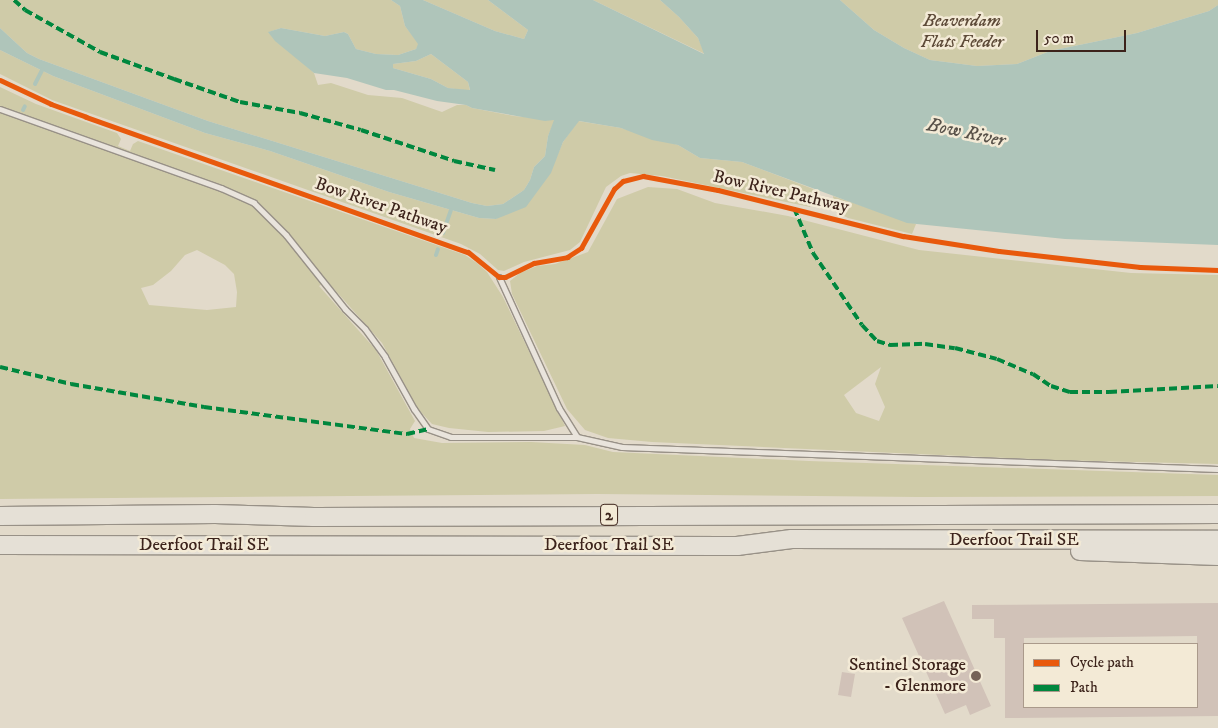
<!DOCTYPE html>
<html>
<head>
<meta charset="utf-8">
<style>
  body { margin:0 }
  #map { position:relative; width:1218px; height:728px; overflow:hidden; background:#e2daca; font-family:"IM FELL DW Pica",serif }
  div>[style] { position:absolute }
  .green>* { inset:0; background:#cfcba8 }
  .water>* { inset:0; background:#afc5ba }
  .stream>* { height:4px; margin:-2px; padding:0 2px; transform-origin:2px; border-radius:2px; background:#afc5ba }
  .building>* { inset:0; background:#d1c2b8 }
  .roads { filter:drop-shadow(1px 0 #989187) drop-shadow(-1px 0 #989187) drop-shadow(0 1px #989187) drop-shadow(0 -1px #989187) }
  .service>* { height:5px; margin:-2.5px; padding:0 2.5px; transform-origin:2.5px; border-radius:2.5px; background:#e9e4dc }
  .motorway>* { height:18px; margin:-9px; padding:0 9px; transform-origin:9px; border-radius:9px; background:#e5e0d6 }
  .quiet>* { height:4px; margin-top:-2px; transform-origin:0; background:repeating-linear-gradient(90deg,#00873e 0 8px,transparent 0 12px) }
  .cycleway>* { height:5px; margin:-2.5px; padding:0 2.5px; transform-origin:2.5px; border-radius:2.5px; background:#e8590c }
  .dots>* { width:14px; height:14px; translate:-50% -50%; box-sizing:border-box; border:2px solid #f3ead6; border-radius:50% }
  span { translate:-50% -50%; white-space:nowrap; text-align:center; line-height:1.15; -webkit-text-stroke:5px #f3ead6; paint-order:stroke }
  .shield-label span { padding:1px 4px; background:#f3ead6; border:1px solid; border-radius:4px; -webkit-text-stroke-width:0 }
  .shield-label { font-size:16px; color:#3c231b; font-weight:700 }
  .park-label { font-size:18px; color:#5d4a38; font-style:italic }
  .street-label { font-size:18px; color:#3c231b }
  .poi-label { font-size:18px; color:#3c231b }
  .right { translate:-100% -50%; text-align:right }
  .water-label { font-size:19px; color:#585149; font-style:italic }
  .legend { position:absolute; left:1023px; top:643px; width:175px; height:65px; box-sizing:border-box; background:#f3ead6; border:1px solid #aa9a8b; margin:0; padding:6px 9px; list-style:none; font-size:15px; color:#3c231b }
  .legend li { display:flex; align-items:center; gap:10px; height:25px }
  .legend b { width:25px; border:1px solid #aa9a8b }
  .scale { position:absolute; left:1036px; top:30px; width:90px; height:22px; box-sizing:border-box; border:2px solid #3c231b; border-top:0; padding-left:6px; font-size:15px; line-height:18px; white-space:nowrap; color:#3c231b; -webkit-text-stroke:4px #f3ead6; paint-order:stroke }
</style>
</head>
<body>
<div id="map">
  <div class="green">
    <div style="clip-path:polygon(0 0,391px 0,400px 6px,405px 26px,419px 44px,416px 49px,398px 55px,376px 54px,356px 49px,348px 34px,344px 32px,325px 36px,281px 28px,269px 32px,314px 73px,318px 85px,331px 83px,368px 95px,402px 98px,442px 112px,457px 105px,466px 105px,472px 108px,514px 116px,555px 120px,548px 136px,545px 156px,534px 167px,530px 180px,524px 190px,503px 204px,487px 206px,472px 203px,208px 121px,39px 59px,27px 53px,0 28px)"></div>
    <div style="clip-path:polygon(423px 0,488px 0,528px 30px,524px 39px,495px 31px)"></div>
    <div style="clip-path:polygon(593px 0,660px 0,679px 17px,698px 38px,705px 54px)"></div>
    <div style="clip-path:polygon(840px 0,1218px 0,1218px 5px,1209px 11px,1137px 33px,1050px 51px,1017px 64px,977px 66px,930px 60px,904px 48px,874px 30px)"></div>
    <div style="clip-path:polygon(0 50px,53px 76px,205px 133px,270px 151px,389px 192px,479px 218px,496px 219px,557px 156px,563px 142px,578px 121px,621px 128px,678px 145px,700px 158px,742px 162px,816px 190px,810px 207px,662px 176px,630px 173px,621px 176px,606px 187px,580px 242px,570px 250px,524px 262px,504px 271px,498px 270px,480px 254px,461px 244px,52px 100px,0 74px)"></div>
    <div style="clip-path:polygon(431px 54px,468px 82px,470px 91px,448px 88px,431px 79px,393px 68px,393px 64px,416px 61px)"></div>
    <div style="clip-path:polygon(evenodd,0 87px,36px 104px,117px 133px,121px 139px,118px 146px,130px 151px,133px 144px,138px 141px,465px 255px,477px 263px,487px 272px,503px 297px,565px 426px,544px 431px,488px 432px,449px 428px,432px 424px,418px 409px,382px 343px,327px 281px,319px 286px,376px 350px,415px 421px,410px 429px,414px 438px,442px 443px,531px 442px,585px 445px,613px 452px,809px 461px,1218px 475px,1218px 496px,918px 497px,597px 494px,0 499px,0 87px,197px 250px,225px 265px,234px 274px,237px 292px,236px 307px,207px 310px,149px 305px,141px 288px,153px 285px,171px 271px,185px 255px,197px 250px)"></div>
    <div style="clip-path:polygon(evenodd,648px 187px,677px 189px,715px 203px,788px 216px,919px 250px,1131px 273px,1218px 275px,1218px 464px,1053px 460px,652px 442px,608px 438px,585px 430px,567px 409px,512px 294px,510px 281px,520px 273px,537px 266px,555px 264px,588px 252px,617px 199px,648px 187px,881px 367px,875px 384px,885px 407px,879px 421px,856px 413px,844px 395px,881px 367px)"></div>
    <div style="clip-path:polygon(833px 196px,916px 224px,912px 234px,848px 218px,834px 211px)"></div>
  </div>
  <div class="water">
    <div style="clip-path:polygon(evenodd,391px 0,423px 0,495px 31px,524px 39px,528px 30px,488px 0,593px 0,704px 54px,698px 38px,679px 17px,660px 0,840px 0,874px 30px,904px 48px,930px 60px,977px 66px,1017px 64px,1050px 51px,1137px 33px,1209px 11px,1218px 5px,1218px 245px,1065px 239px,907px 223px,742px 162px,700px 158px,678px 145px,652px 140px,621px 128px,579px 121px,563px 142px,551px 173px,526px 207px,496px 219px,479px 218px,389px 192px,270px 151px,205px 133px,53px 76px,0 50px,0 28px,27px 53px,39px 59px,208px 121px,472px 203px,487px 206px,503px 204px,524px 190px,530px 180px,534px 167px,545px 156px,548px 136px,554px 120px,545px 121px,472px 108px,466px 105px,437px 101px,394px 90px,386px 90px,347px 78px,314px 73px,275px 41px,268px 32px,281px 28px,325px 36px,344px 32px,348px 34px,356px 49px,376px 54px,398px 55px,416px 49px,418px 44px,405px 26px,400px 6px,391px 0,431px 54px,468px 82px,470px 90px,448px 88px,431px 79px,393px 68px,393px 64px,416px 61px,431px 54px)"></div>
  </div>
  <div class="stream">
    <div style="left:35px;top:84px;width:16px;rotate:-63deg"></div>
    <div style="left:23px;top:110px;width:4px;rotate:-63deg"></div>
    <div style="left:443px;top:233px;width:24px;rotate:-71deg"></div>
    <div style="left:436px;top:255px;width:6px;rotate:-72deg"></div>
  </div>
  <div class="building">
    <div style="clip-path:polygon(944px 601px,991px 706px,970px 715px,966px 705px,945px 714px,902px 618px)"></div>
    <div style="clip-path:polygon(evenodd,1218px 603px,1218px 716px,1005px 718px,1005px 638px,994px 638px,994px 619px,972px 619px,972px 605px,1218px 603px,1197px 636px,1197px 707px,1024px 707px,1024px 638px,1197px 636px)"></div>
    <div style="clip-path:polygon(842px 672px,855px 674px,851px 697px,838px 695px)"></div>
  </div>
  <div class="roads">
    <div class="service">
      <div style="left:0;top:109px;width:235px;rotate:19.7deg"></div>
      <div style="left:221px;top:188px;width:36px;rotate:24deg"></div>
      <div style="left:254px;top:203px;width:45px;rotate:45deg"></div>
      <div style="left:286px;top:235px;width:95px;rotate:51.4deg"></div>
      <div style="left:345px;top:309px;width:28px;rotate:45deg"></div>
      <div style="left:365px;top:329px;width:34px;rotate:54deg"></div>
      <div style="left:385px;top:357px;width:60px;rotate:60.9deg"></div>
      <div style="left:414px;top:409px;width:24px;rotate:55deg"></div>
      <div style="left:428px;top:429px;width:24px;rotate:19deg"></div>
      <div style="left:451px;top:437px;width:126px"></div>
      <div style="left:577px;top:437px;width:46px;rotate:12.5deg"></div>
      <div style="left:622px;top:447px;width:596px;rotate:2.11deg"></div>
      <div style="left:499px;top:277px;width:144px;rotate:65.4deg"></div>
      <div style="left:559px;top:408px;width:34px;rotate:58deg"></div>
    </div>
    <div class="motorway">
      <div style="left:0;top:516px;width:215px;rotate:-0.5deg"></div>
      <div style="left:215px;top:514px;width:99px;rotate:1.7deg"></div>
      <div style="left:314px;top:517px;width:904px;rotate:-0.19deg"></div>
      <div style="left:0;top:545px;width:737px;rotate:0.08deg"></div>
      <div style="left:737px;top:546px;width:55px;rotate:-7.3deg"></div>
      <div style="left:792px;top:539px;width:426px;rotate:0.1deg"></div>
      <div style="left:1080px;top:551px;width:138px;rotate:2.1deg"></div>
    </div>
  </div>
  <div class="quiet">
    <div style="left:14px;top:0;width:15px;rotate:42deg"></div>
    <div style="left:25px;top:10px;width:86px;rotate:29.2deg"></div>
    <div style="left:100px;top:52px;width:79px;rotate:20deg"></div>
    <div style="left:174px;top:79px;width:70px;rotate:19.2deg"></div>
    <div style="left:240px;top:102px;width:61px;rotate:10.4deg"></div>
    <div style="left:300px;top:113px;width:63px;rotate:15.6deg"></div>
    <div style="left:361px;top:130px;width:98px;rotate:18.4deg"></div>
    <div style="left:454px;top:161px;width:42px;rotate:12.4deg"></div>
    <div style="left:794px;top:208px;width:49px;rotate:67.1deg"></div>
    <div style="left:813px;top:253px;width:87px;rotate:55.8deg"></div>
    <div style="left:862px;top:325px;width:22px;rotate:47deg"></div>
    <div style="left:877px;top:341px;width:14px;rotate:17deg"></div>
    <div style="left:890px;top:345px;width:35px;rotate:-2deg"></div>
    <div style="left:925px;top:344px;width:30px;rotate:8deg"></div>
    <div style="left:955px;top:348px;width:43px;rotate:14.7deg"></div>
    <div style="left:997px;top:359px;width:39px;rotate:23deg"></div>
    <div style="left:1033px;top:374px;width:22px;rotate:34deg"></div>
    <div style="left:1051px;top:386px;width:20px;rotate:18deg"></div>
    <div style="left:1070px;top:392px;width:39px"></div>
    <div style="left:1109px;top:392px;width:109px;rotate:-3.2deg"></div>
    <div style="left:0;top:367px;width:73px;rotate:13.5deg"></div>
    <div style="left:71px;top:384px;width:135px;rotate:9.8deg"></div>
    <div style="left:204px;top:407px;width:205px;rotate:7.6deg"></div>
    <div style="left:407px;top:434px;width:22px;rotate:-13deg"></div>
  </div>
  <div class="cycleway">
    <div style="left:0;top:80px;width:56px;rotate:25.2deg"></div>
    <div style="left:51px;top:104px;width:37px;rotate:20deg"></div>
    <div style="left:86px;top:117px;width:405px;rotate:19.5deg"></div>
    <div style="left:468px;top:252px;width:40px;rotate:39deg"></div>
    <div style="left:499px;top:277px;width:6px"></div>
    <div style="left:505px;top:277px;width:32px;rotate:-26deg"></div>
    <div style="left:534px;top:263px;width:34px;rotate:-10deg"></div>
    <div style="left:567px;top:257px;width:17px;rotate:-33deg"></div>
    <div style="left:581px;top:248px;width:68px;rotate:-60.8deg"></div>
    <div style="left:614px;top:189px;width:12px;rotate:-42deg"></div>
    <div style="left:623px;top:181px;width:21px;rotate:-14deg"></div>
    <div style="left:643px;top:176px;width:76px;rotate:10.6deg"></div>
    <div style="left:718px;top:190px;width:191px;rotate:14deg"></div>
    <div style="left:903px;top:236px;width:97px;rotate:8.9deg"></div>
    <div style="left:999px;top:251px;width:142px;rotate:6.5deg"></div>
    <div style="left:1140px;top:267px;width:78px;rotate:2.2deg"></div>
  </div>
  <div class="dots">
    <div style="left:976px;top:676px;background:#766358"></div>
  </div>
  <div class="shield-label">
    <span style="left:609px;top:515px">2</span>
  </div>
  <div class="park-label">
    <span style="left:962px;top:32px">Beaverdam<br>Flats Feeder</span>
  </div>
  <div class="street-label">
    <span style="left:781px;top:192px;rotate:13deg">Bow River Pathway</span>
    <span style="left:381px;top:206px;rotate:19deg">Bow River Pathway</span>
    <span style="left:1014px;top:540px">Deerfoot Trail SE</span>
    <span style="left:204px;top:545px">Deerfoot Trail SE</span>
    <span style="left:609px;top:545px">Deerfoot Trail SE</span>
  </div>
  <div class="poi-label">
    <span class="right" style="left:966px;top:676px">Sentinel Storage<br>- Glenmore</span>
  </div>
  <div class="water-label">
    <span style="left:966px;top:133px;rotate:12deg">Bow River</span>
  </div>
  <ul class="legend">
  <li><b style="height:6px;background:#e8590c"></b>Cycle path</li>
  <li><b style="height:6px;background:#00873e"></b>Path</li>
  </ul>
  <div class="scale">50 m</div>
</div>
</body>
</html>
